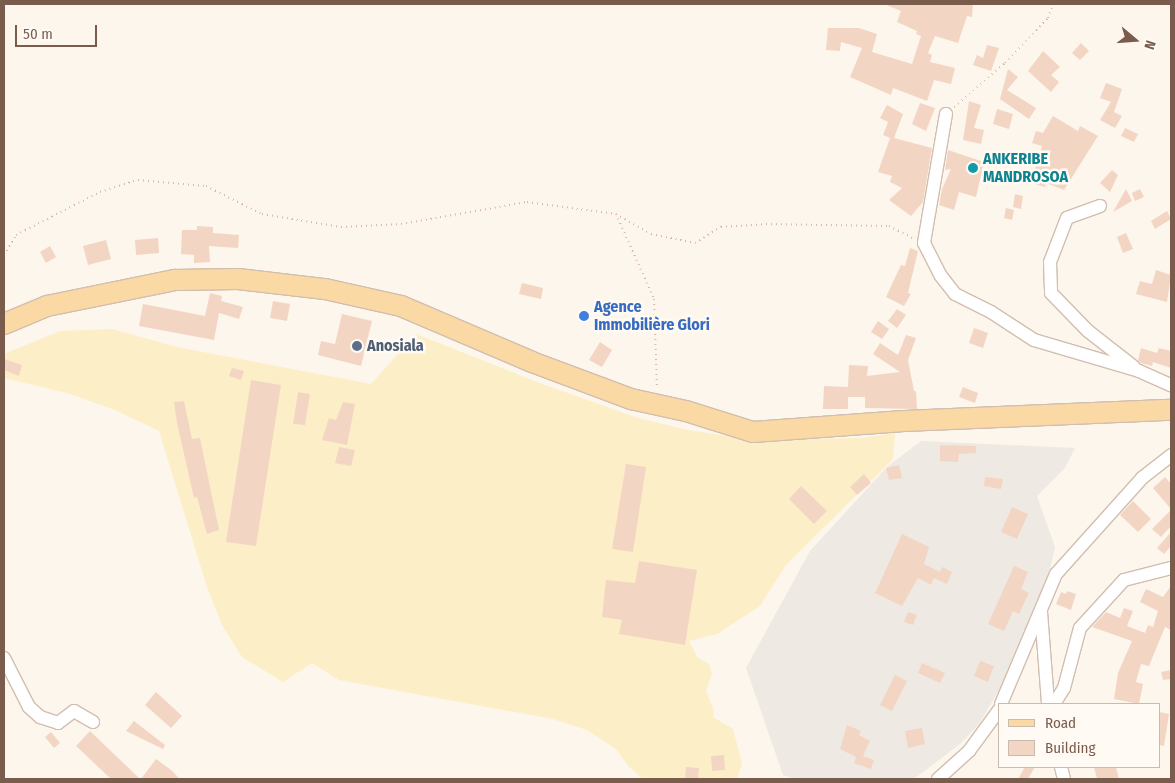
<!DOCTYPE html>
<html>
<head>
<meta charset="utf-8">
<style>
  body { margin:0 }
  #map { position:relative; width:1175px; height:783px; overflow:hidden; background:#fdf6ec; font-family:"Fira Sans Condensed",sans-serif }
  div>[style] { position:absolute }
  .industrial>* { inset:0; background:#efe9e4 }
  .sand>* { inset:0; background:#fcefc7 }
  .building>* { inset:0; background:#f3d5c3 }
  .path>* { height:2px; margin-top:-1px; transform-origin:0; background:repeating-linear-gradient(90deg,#d9b8a5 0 1px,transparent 0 5px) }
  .roads { filter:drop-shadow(1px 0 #d1beb0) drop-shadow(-1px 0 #d1beb0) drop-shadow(0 1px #d1beb0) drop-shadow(0 -1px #d1beb0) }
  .minor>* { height:12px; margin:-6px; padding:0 6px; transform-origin:6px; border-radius:6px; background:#fff }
  .primary>* { height:20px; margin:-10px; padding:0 10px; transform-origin:10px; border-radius:10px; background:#fbd9a5 }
  .dots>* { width:14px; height:14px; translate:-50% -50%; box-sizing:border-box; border:2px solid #fffaf3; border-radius:50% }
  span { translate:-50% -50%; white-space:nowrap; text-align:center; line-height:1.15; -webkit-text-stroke:5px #fffaf3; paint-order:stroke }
  .culture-label { font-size:16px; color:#0d838f; font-weight:700 }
  .left { translate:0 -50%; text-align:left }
  .shop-label { font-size:16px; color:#366cbe; font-weight:700 }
  .service-label { font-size:16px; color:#4e5e75; font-weight:700 }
  .frame { position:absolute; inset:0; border:5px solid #7a5c4d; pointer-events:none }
  .legend { position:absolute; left:998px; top:703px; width:162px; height:65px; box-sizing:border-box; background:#fffaf3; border:1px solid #cabbb1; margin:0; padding:6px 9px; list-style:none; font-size:15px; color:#7a5c4d }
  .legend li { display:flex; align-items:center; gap:10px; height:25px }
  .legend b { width:25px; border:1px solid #cabbb1 }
  .north { position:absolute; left:1110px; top:15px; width:50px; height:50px; -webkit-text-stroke:4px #fffaf3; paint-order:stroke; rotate:108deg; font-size:14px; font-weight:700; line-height:20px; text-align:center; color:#7a5c4d }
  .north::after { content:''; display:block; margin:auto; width:18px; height:22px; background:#7a5c4d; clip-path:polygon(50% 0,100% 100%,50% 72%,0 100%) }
  .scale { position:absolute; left:15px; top:25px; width:82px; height:22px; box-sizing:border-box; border:2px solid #7a5c4d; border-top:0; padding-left:6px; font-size:15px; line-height:18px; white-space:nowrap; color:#7a5c4d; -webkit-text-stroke:4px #fffaf3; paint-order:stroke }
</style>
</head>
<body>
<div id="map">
  <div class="industrial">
    <div style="clip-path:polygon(921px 441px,1075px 448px,1065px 468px,1037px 496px,1055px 547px,1047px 582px,1002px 685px,979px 724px,960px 744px,914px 779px,796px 779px,783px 775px,746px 668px,810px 551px,887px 467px)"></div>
  </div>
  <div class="sand">
    <div style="clip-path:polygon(112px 329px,177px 347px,371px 384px,416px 334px,537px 382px,638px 418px,688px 430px,754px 440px,863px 438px,895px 433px,893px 459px,786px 565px,760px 606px,717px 634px,689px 641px,698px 658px,709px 664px,712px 674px,706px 691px,714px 710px,713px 717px,733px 729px,742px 763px,737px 779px,643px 779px,629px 767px,616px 749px,587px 730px,553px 719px,339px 680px,312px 663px,283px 682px,242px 657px,222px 625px,207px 587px,159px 431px,115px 410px,67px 393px,4px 378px,4px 354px,60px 331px)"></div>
  </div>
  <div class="building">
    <div style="clip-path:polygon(884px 4px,973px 4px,972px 17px,967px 16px,958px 43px,935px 36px,928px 53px,932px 55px,930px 62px,955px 68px,951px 84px,934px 80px,927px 101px,893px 88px,891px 95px,850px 77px,862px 48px,841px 42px,840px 51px,826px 50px,828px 28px,859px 28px,877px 34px,872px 52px,912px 64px,921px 36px,916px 34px,917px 31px,897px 22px,901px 11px)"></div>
    <div style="clip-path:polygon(1081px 43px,1089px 51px,1080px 60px,1072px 53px)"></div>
    <div style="clip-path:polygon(987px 45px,999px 48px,991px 71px,973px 65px,977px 55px,983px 58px)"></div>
    <div style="clip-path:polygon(1043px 51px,1060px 67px,1051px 75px,1059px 82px,1051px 92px,1028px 71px)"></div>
    <div style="clip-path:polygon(1008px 69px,1018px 77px,1007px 90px,1036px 108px,1029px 119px,1000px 99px)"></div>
    <div style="clip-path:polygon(1106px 83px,1122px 89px,1114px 112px,1122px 116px,1115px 128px,1100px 120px,1111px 102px,1100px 98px)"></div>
    <div style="clip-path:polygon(969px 101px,981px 105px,974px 128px,984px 130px,981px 144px,963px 140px)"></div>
    <div style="clip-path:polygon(920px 103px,935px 108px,926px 131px,912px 124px)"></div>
    <div style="clip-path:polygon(887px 105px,903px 114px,894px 138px,932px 148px,923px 202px,911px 216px,889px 200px,902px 188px,890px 182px,892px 176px,878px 172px,890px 138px,883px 135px,888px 122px,880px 118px)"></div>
    <div style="clip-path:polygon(997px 109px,1013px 114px,1009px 129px,993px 124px)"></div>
    <div style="clip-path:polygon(1053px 116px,1078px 131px,1080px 126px,1098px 136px,1064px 190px,1046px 183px,1045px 187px,1034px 184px,1036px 176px,1033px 175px,1042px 146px,1032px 143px,1036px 131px,1043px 133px)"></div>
    <div style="clip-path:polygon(1125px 128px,1138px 134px,1134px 142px,1121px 136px)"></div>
    <div style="clip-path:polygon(948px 150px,984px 162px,976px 197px,959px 192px,954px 210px,939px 205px,942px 189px,951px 169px,945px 170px)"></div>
    <div style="clip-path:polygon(1112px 170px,1118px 175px,1110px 192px,1100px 183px)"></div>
    <div style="clip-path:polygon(1126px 189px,1132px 201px,1113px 212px)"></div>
    <div style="clip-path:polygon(1140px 189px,1144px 197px,1135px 201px,1132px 193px)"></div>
    <div style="clip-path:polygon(1015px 194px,1023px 196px,1021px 209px,1013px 207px)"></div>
    <div style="clip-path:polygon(1006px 208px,1014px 210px,1012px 220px,1004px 218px)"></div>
    <div style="clip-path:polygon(1167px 211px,1171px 219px,1155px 229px,1151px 221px)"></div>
    <div style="clip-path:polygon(197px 226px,213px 227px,213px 233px,239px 235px,238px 248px,209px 246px,210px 262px,194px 263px,194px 255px,181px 254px,182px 230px,197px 230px)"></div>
    <div style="clip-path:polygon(1126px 233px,1133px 249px,1123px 253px,1117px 237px)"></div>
    <div style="clip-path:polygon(158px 238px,159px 253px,136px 255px,135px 240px)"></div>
    <div style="clip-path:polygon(106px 240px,111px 259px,88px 265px,83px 246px)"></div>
    <div style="clip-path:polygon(50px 246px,56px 257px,46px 263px,40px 252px)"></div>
    <div style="clip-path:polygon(910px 248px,918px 251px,908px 293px,911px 294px,904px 306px,886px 297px,901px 265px,905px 266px)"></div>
    <div style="clip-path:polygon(1156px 270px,1171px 275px,1167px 302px,1136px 294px,1140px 281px,1152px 284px)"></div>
    <div style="clip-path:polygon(522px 283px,543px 288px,541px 299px,519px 294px)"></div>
    <div style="clip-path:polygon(210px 293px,222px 296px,221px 301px,243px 307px,239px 319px,219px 313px,214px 340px,139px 326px,143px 304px,205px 316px)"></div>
    <div style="clip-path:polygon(273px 301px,290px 304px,287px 321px,270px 318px)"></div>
    <div style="clip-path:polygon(897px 309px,906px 315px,897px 328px,888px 321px)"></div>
    <div style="clip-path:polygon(342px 314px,372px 321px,361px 366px,318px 355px,321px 341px,335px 344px)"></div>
    <div style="clip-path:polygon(878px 321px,889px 329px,882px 339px,871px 332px)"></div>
    <div style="clip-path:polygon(974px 328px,988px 333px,983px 348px,969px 343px)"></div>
    <div style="clip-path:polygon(906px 335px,916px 338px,908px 360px,914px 391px,916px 391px,917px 409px,865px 408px,865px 397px,848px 397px,848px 409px,823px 409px,824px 386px,848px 387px,849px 365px,868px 366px,867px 376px,900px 372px,873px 354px,880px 343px,898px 355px)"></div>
    <div style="clip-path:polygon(600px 342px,612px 350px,602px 367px,589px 360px)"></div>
    <div style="clip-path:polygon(1141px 348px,1157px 353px,1159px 348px,1171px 351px,1171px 368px,1153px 362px,1152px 366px,1141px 363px,1138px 360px)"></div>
    <div style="clip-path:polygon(4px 359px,22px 365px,19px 376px,4px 370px)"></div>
    <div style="clip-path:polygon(232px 368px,244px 371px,241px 380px,229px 376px)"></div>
    <div style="clip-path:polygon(251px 380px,281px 385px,256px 546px,226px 542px)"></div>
    <div style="clip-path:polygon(963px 387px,978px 393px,975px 403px,959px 397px)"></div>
    <div style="clip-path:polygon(298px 392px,310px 394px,305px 425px,293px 424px)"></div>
    <div style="clip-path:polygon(184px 401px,192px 439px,200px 438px,219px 530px,207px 534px,197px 497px,194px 498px,177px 423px,174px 402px)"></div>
    <div style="clip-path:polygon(343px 402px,355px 404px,347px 445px,322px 440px,329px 418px,336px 420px)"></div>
    <div style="clip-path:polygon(940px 445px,976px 446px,976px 453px,959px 454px,958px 462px,940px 461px)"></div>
    <div style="clip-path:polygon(339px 447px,355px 450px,351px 466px,335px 463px)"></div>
    <div style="clip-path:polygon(626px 464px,646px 467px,633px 552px,612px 549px)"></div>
    <div style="clip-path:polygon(899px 465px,902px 478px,889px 480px,886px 468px)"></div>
    <div style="clip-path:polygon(864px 474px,871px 483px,857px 495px,850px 487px)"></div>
    <div style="clip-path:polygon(985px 477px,1003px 479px,1001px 489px,984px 486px)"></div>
    <div style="clip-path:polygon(1165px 477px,1171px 484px,1171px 509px,1153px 488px)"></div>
    <div style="clip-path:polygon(801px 486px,827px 511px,814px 524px,789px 499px)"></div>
    <div style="clip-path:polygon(1133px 501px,1151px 519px,1138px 532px,1120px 515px)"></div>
    <div style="clip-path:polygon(1012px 507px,1028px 514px,1017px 539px,1001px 532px)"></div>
    <div style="clip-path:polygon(1171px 510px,1171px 526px,1161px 537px,1152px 529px)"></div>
    <div style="clip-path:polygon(1171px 532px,1171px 546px,1164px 554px,1157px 548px)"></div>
    <div style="clip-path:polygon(902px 534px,929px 547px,924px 564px,940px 572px,942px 567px,952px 572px,947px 584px,934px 578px,931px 585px,918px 578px,902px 606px,875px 593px)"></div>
    <div style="clip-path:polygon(639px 561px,697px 570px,685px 645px,619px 634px,622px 620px,602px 617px,606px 580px,635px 583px)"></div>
    <div style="clip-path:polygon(1014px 566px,1028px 572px,1021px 589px,1029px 593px,1019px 614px,1013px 611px,1004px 631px,988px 624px)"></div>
    <div style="clip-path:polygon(1171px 586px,1171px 630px,1165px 627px,1149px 666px,1141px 664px,1136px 682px,1143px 684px,1139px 704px,1114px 699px,1118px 673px,1132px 641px,1092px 627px,1106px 612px,1120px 618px,1124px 608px,1133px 611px,1127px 626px,1145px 633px,1148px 625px,1153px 627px,1158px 611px,1140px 602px,1146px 589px,1163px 597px)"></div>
    <div style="clip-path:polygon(1067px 591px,1076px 594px,1071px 610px,1056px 604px,1061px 592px,1066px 594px)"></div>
    <div style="clip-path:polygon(908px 612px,917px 615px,913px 625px,904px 622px)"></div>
    <div style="clip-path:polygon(980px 661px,994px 666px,988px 682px,974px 676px)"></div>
    <div style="clip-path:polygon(922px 663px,945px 673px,940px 683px,918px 673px)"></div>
    <div style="clip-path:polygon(1171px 670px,1171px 679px,1163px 680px,1161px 672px)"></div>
    <div style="clip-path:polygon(895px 675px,907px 681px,892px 711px,880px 705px)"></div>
    <div style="clip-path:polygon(156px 692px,182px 716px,171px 728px,145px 705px)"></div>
    <div style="clip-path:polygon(1159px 712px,1169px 714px,1164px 746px,1159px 745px)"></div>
    <div style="clip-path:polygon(134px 721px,165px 745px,163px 749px,126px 731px)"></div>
    <div style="clip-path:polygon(847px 725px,861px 731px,859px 735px,870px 741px,863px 756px,874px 760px,871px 769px,854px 763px,856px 757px,840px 749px)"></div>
    <div style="clip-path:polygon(922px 728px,925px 744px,908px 748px,905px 731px)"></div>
    <div style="clip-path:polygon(90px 731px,140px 779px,111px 779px,76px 746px)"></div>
    <div style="clip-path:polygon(51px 732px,60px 743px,54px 748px,45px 737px)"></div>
    <div style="clip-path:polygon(724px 755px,725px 770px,712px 771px,711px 756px)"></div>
    <div style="clip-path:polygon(156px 759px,171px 770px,180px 779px,141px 779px)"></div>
    <div style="clip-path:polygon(686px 767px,699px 768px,698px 779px,685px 779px)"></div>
    <div style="clip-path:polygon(1025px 767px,1035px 767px,1028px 779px,1018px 779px)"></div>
    <div style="clip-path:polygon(1094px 767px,1116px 767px,1119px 779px,1097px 779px)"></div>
  </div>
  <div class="path">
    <div style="left:954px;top:107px;width:67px;rotate:-40.8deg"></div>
    <div style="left:1005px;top:63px;width:62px;rotate:-46.3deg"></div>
    <div style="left:1048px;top:18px;width:15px;rotate:-70deg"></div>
    <div style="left:616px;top:214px;width:40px;rotate:29.7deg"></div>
    <div style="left:651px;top:234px;width:45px;rotate:11.6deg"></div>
    <div style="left:695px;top:243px;width:31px;rotate:-32deg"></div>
    <div style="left:721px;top:227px;width:45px;rotate:-3.8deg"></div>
    <div style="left:766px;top:224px;width:123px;rotate:0.9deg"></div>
    <div style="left:889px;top:226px;width:27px;rotate:27deg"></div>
    <div style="left:4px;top:255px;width:23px;rotate:-59deg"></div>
    <div style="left:16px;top:235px;width:94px;rotate:-27.1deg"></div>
    <div style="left:100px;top:192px;width:40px;rotate:-18deg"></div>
    <div style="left:138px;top:180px;width:68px;rotate:5deg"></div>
    <div style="left:206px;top:186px;width:63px;rotate:26.6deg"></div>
    <div style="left:262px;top:214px;width:80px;rotate:9.3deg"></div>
    <div style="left:341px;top:227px;width:60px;rotate:-2.9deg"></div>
    <div style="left:401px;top:224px;width:128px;rotate:-9.9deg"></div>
    <div style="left:527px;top:202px;width:90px;rotate:7.7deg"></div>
    <div style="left:616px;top:214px;width:93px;rotate:65.9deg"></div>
    <div style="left:654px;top:299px;width:89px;rotate:88.1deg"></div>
  </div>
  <div class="roads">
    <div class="minor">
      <div style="left:946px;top:114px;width:131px;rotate:99.7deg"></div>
      <div style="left:924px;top:243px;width:37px;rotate:63deg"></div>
      <div style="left:941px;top:276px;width:23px;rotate:52deg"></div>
      <div style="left:955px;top:294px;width:40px;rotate:26.6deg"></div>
      <div style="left:991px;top:312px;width:51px;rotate:33.1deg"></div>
      <div style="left:1034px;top:340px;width:109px;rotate:16.4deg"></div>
      <div style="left:1139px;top:371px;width:35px;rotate:24deg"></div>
      <div style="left:1100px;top:206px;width:35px;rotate:160deg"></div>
      <div style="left:1067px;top:218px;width:47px;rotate:111.1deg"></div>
      <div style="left:1050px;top:262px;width:31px;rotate:88deg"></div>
      <div style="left:1051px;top:293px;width:53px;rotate:45.8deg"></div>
      <div style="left:1088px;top:331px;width:58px;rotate:38deg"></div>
      <div style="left:1041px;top:612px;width:92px;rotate:85.6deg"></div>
      <div style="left:4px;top:658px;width:55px;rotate:63deg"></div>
      <div style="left:29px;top:707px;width:15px;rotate:42deg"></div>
      <div style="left:40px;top:717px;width:19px;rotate:18deg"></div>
      <div style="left:58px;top:723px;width:20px;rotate:-37deg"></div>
      <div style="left:74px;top:711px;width:22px;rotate:30deg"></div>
      <div style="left:1001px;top:704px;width:141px;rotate:-67.1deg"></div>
      <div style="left:1056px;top:574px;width:129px;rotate:-48.1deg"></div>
      <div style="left:1142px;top:478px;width:37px;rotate:-38deg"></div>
      <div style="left:1054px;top:704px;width:19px;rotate:-58deg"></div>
      <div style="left:1064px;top:688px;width:62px;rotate:-75.1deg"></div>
      <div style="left:1080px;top:628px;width:65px;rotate:-47.5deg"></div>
      <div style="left:1124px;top:580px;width:49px;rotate:-14.3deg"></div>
      <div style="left:1061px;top:767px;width:12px;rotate:76deg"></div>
      <div style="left:938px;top:779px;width:42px;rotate:-42.1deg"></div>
      <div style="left:969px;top:751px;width:51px;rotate:-53.8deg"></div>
    </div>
    <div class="primary">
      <div style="left:4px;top:324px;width:47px;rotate:-22.7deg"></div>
      <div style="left:47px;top:306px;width:131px;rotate:-11.5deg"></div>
      <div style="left:175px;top:280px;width:63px;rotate:-0.9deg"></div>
      <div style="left:238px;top:279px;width:88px;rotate:6.6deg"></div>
      <div style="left:325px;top:289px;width:78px;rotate:12.6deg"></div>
      <div style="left:401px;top:306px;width:142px;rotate:23.1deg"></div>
      <div style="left:532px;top:362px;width:106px;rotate:20.5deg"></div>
      <div style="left:631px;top:399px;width:56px;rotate:12.3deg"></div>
      <div style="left:686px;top:411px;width:70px;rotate:17.4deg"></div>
      <div style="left:753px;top:432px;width:151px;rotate:-4.2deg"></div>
      <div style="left:904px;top:421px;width:267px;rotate:-2.4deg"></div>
    </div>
  </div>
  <div class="dots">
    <div style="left:973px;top:168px;background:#0f9aa8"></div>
    <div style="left:584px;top:316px;background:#3f7fe0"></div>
    <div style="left:357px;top:346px;background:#5c6f8a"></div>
  </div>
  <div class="culture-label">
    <span class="left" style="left:983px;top:168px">ANKERIBE<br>MANDROSOA</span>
  </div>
  <div class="shop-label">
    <span class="left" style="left:594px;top:316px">Agence<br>Immobilière Glori</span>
  </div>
  <div class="service-label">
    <span class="left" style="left:367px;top:346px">Anosiala</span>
  </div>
  <div class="frame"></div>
  <ul class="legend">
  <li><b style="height:6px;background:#fbd9a5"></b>Road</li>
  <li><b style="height:14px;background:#f3d5c3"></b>Building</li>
  </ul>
  <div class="north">N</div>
  <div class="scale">50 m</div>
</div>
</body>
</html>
